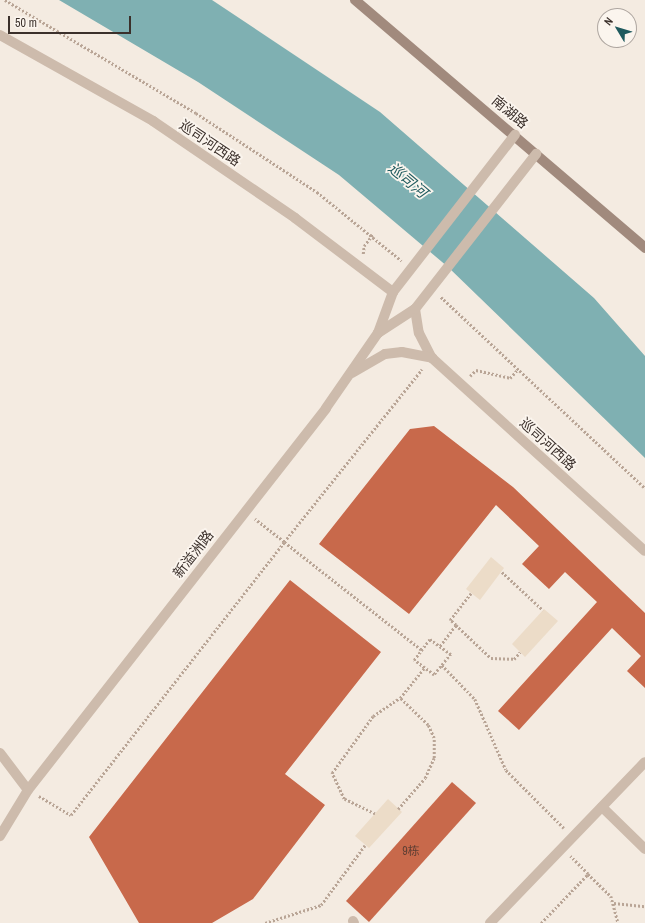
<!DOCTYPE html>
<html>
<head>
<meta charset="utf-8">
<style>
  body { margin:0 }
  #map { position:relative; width:645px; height:923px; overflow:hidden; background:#f4ebe1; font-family:"Archivo Narrow","Noto Sans SC",sans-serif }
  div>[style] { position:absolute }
  .plaza>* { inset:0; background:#ecdcc8 }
  .water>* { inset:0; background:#7fb0b2 }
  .building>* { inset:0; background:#c8694b }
  .path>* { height:2.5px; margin-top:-1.25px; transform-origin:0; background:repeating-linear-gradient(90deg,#b9a596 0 2px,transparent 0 4px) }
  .minor>* { height:10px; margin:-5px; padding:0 5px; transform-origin:5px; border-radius:5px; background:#cdbbac }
  .tertiary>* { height:10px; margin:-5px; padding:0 5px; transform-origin:5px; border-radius:5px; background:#cdbbac }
  .secondary>* { height:10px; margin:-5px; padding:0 5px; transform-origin:5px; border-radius:5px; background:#a18a7d }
  .tertiary-bridge>* { height:10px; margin:-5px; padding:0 5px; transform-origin:5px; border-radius:5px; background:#cdbbac }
  span { translate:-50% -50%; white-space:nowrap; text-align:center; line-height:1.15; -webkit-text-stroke:3.5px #fbf5ee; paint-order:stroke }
  .number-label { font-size:12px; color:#5e3e33 }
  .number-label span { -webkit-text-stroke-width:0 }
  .street-label { font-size:14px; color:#3b302b }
  .water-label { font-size:15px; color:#1f5a5e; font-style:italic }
  .north { position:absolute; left:597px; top:8px; width:40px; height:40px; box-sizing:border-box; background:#fbf5ee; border:1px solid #aea6a0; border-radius:50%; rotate:308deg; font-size:11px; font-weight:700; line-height:16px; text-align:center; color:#3b302b }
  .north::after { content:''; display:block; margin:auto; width:14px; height:18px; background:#1f5a5e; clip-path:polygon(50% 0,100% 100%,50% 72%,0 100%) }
  .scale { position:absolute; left:8px; top:16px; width:123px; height:18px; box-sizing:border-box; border:2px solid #3b302b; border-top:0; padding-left:5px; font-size:12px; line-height:14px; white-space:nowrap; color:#3b302b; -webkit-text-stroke:3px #fbf5ee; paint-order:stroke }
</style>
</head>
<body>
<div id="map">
  <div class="plaza">
    <div style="clip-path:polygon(491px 557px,504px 568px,480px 600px,466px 589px)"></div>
    <div style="clip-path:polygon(544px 609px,558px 621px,525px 657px,512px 644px)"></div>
    <div style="clip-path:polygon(388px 799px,402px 812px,369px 848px,355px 836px)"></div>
  </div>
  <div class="water">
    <div style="clip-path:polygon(59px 0,212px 0,380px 112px,594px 298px,645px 356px,645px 458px,448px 267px,339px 175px,198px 82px)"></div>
  </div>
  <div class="building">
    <div style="clip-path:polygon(434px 426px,513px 487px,645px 613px,645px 688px,627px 671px,641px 656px,612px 628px,519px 730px,498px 711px,597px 602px,565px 572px,549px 589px,522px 564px,539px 546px,496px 505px,409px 614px,319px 544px,410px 429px)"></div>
    <div style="clip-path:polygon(290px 580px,381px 652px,285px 774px,325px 805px,253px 899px,212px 923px,139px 923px,89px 837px)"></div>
    <div style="clip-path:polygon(452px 782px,476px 803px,369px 922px,346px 901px)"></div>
  </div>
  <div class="path">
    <div style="left:5px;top:0;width:222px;rotate:30.6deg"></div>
    <div style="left:196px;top:113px;width:145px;rotate:33.1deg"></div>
    <div style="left:317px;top:192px;width:109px;rotate:39.1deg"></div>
    <div style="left:363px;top:254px;width:8px;rotate:-83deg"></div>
    <div style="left:364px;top:246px;width:15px;rotate:-53deg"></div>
    <div style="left:441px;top:297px;width:279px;rotate:43.1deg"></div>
    <div style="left:470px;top:376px;width:8px;rotate:-45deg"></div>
    <div style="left:476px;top:370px;width:35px;rotate:13deg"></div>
    <div style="left:510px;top:378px;width:12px;rotate:-48deg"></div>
    <div style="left:502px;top:572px;width:56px;rotate:42.8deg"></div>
    <div style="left:456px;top:625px;width:8px;rotate:-140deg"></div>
    <div style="left:450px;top:620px;width:34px;rotate:-52deg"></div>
    <div style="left:430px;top:639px;width:26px;rotate:36deg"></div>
    <div style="left:451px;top:654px;width:27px;rotate:129deg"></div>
    <div style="left:434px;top:675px;width:25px;rotate:-143deg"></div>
    <div style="left:414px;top:660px;width:26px;rotate:-53deg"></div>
    <div style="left:440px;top:646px;width:26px;rotate:-53deg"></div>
    <div style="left:456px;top:625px;width:48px;rotate:43.3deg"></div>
    <div style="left:491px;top:658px;width:23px;rotate:2deg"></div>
    <div style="left:514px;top:659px;width:9px;rotate:-49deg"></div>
    <div style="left:421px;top:650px;width:174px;rotate:-141.8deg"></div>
    <div style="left:284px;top:542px;width:221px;rotate:-51.4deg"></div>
    <div style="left:442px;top:665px;width:47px;rotate:45.9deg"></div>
    <div style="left:475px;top:699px;width:77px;rotate:66.4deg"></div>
    <div style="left:506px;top:770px;width:82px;rotate:45deg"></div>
    <div style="left:39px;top:796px;width:37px;rotate:31deg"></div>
    <div style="left:71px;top:815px;width:346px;rotate:-52deg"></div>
    <div style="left:284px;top:542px;width:37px;rotate:-142deg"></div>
    <div style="left:398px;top:809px;width:41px;rotate:-48.9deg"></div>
    <div style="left:425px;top:778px;width:22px;rotate:-66deg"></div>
    <div style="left:434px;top:758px;width:20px;rotate:-90deg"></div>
    <div style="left:434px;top:738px;width:14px;rotate:-115deg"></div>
    <div style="left:428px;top:725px;width:39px;rotate:-136deg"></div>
    <div style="left:400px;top:698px;width:38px;rotate:-51deg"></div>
    <div style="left:375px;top:814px;width:34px;rotate:-154deg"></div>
    <div style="left:344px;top:799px;width:29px;rotate:-115deg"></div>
    <div style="left:332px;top:773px;width:70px;rotate:-54.3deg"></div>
    <div style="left:373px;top:716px;width:32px;rotate:-34deg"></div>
    <div style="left:588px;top:874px;width:32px;rotate:44deg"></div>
    <div style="left:611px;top:896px;width:28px;rotate:75deg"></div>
    <div style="left:614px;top:903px;width:31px;rotate:6deg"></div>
    <div style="left:265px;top:923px;width:59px;rotate:-17.8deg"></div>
    <div style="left:321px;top:905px;width:74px;rotate:-53.7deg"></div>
    <div style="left:541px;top:923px;width:68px;rotate:-46.2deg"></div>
    <div style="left:588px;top:874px;width:25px;rotate:-135deg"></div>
  </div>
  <div class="minor">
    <div style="left:0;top:35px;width:176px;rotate:29.3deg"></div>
    <div style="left:153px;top:121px;width:172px;rotate:34.3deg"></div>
    <div style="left:295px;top:218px;width:123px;rotate:37.1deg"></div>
    <div style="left:415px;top:309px;width:24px;rotate:81deg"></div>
    <div style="left:419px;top:333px;width:28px;rotate:63deg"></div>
    <div style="left:432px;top:358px;width:287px;rotate:42.2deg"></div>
    <div style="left:352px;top:373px;width:38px;rotate:-30deg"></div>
    <div style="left:385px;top:354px;width:17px;rotate:-7deg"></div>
    <div style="left:402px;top:352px;width:31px;rotate:11deg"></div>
    <div style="left:0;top:753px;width:46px;rotate:52.9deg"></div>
    <div style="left:28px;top:790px;width:54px;rotate:121.3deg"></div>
    <div style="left:602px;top:807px;width:60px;rotate:44.3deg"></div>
    <div style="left:353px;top:921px;width:2px;rotate:63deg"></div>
    <div style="left:490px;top:923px;width:223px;rotate:-46.1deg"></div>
  </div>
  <div class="tertiary">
    <div style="left:393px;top:292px;width:44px;rotate:110.1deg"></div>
    <div style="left:378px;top:333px;width:44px;rotate:-33deg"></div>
    <div style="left:28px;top:790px;width:484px;rotate:-52deg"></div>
    <div style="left:326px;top:408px;width:91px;rotate:-55.3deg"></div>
  </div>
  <div class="secondary">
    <div style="left:355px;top:0;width:382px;rotate:40.5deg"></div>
  </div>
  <div class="tertiary-bridge">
    <div style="left:393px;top:292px;width:199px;rotate:-52.2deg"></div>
    <div style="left:415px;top:309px;width:197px;rotate:-52deg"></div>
  </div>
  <div class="number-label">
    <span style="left:411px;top:852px">9栋</span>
  </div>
  <div class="street-label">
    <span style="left:510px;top:112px;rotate:40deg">南湖路</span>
    <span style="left:210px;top:143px;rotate:34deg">巡司河西路</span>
    <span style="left:548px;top:444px;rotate:42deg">巡司河西路</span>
    <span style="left:193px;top:554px;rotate:-52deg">新溢洲路</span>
  </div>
  <div class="water-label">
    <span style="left:408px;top:180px;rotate:40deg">巡司河</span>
  </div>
  <div class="north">N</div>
  <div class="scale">50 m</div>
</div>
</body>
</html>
